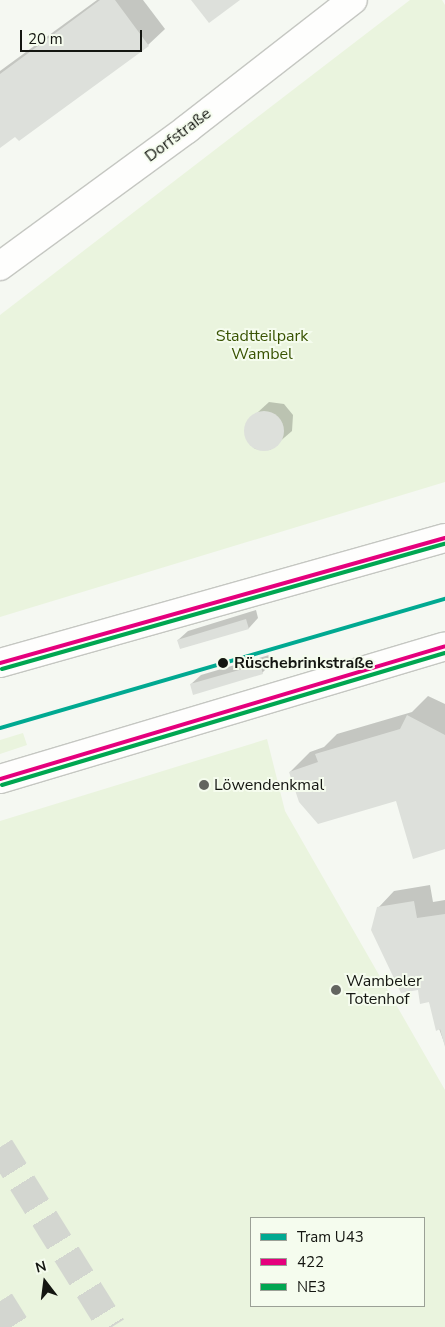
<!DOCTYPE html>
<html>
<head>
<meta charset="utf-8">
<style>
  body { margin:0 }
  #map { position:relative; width:445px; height:1327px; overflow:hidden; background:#f5f8f2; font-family:"Nunito Sans",sans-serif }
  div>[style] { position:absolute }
  .green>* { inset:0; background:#eaf4de }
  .shadow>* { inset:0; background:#0003 }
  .building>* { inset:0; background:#dde0db }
  .round { border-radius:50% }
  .trunk-tunnel>* { height:28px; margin-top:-14px; transform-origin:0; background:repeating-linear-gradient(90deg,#d3d6d0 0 28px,transparent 0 42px) }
  .roads { filter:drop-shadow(1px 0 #c5c7c2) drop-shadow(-1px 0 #c5c7c2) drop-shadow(0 1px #c5c7c2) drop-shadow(0 -1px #c5c7c2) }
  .minor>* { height:28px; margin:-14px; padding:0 14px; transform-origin:14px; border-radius:14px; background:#fefefd }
  .secondary>* { height:28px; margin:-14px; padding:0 14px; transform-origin:14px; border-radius:14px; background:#fefefd }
  .bus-1>* { height:4px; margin:-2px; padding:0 2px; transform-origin:2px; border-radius:2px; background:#e5007d }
  .bus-2>* { height:4px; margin:-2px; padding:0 2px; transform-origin:2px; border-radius:2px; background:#00a651 }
  .tram-1>* { height:4px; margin:-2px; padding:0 2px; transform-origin:2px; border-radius:2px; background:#00a991 }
  .dots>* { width:14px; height:14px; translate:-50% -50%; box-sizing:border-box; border:2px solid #f5fcee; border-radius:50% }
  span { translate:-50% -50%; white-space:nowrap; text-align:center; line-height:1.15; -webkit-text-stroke:4px #f5fcee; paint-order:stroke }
  .street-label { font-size:16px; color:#141611 }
  .park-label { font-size:16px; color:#395302 }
  .stop-label { font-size:16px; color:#141611; font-weight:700 }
  .left { translate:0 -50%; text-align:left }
  .poi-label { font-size:16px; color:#141611 }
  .legend { position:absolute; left:250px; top:1217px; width:175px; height:90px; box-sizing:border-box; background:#f5fcee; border:1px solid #9ba096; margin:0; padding:6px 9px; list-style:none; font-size:15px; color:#141611 }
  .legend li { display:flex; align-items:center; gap:10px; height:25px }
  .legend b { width:25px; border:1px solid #9ba096 }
  .north { position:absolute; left:20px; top:1257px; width:50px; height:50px; -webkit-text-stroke:4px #f5fcee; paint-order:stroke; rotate:345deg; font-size:14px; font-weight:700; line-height:20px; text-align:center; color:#141611 }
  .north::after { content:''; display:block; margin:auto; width:18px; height:22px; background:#141611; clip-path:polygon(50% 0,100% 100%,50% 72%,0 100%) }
  .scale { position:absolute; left:20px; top:30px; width:122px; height:22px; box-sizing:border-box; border:2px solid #141611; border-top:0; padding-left:6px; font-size:15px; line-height:18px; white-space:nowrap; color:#141611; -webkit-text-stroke:4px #f5fcee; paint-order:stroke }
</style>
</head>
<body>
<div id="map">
  <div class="green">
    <div style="clip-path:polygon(410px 0,442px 0,445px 5px,445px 482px,0 617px,0 315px)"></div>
    <div style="clip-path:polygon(23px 733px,27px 745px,0 754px,0 740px)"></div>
    <div style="clip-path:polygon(evenodd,267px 739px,285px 811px,445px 1090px,445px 1327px,0 1327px,0 821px,267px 739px,251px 1218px,424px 1218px,424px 1306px,251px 1306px,251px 1218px)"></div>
  </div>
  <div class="shadow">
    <div style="clip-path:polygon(97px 0,143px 0,165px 29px,148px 45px,0 146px,0 71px)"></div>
    <div style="clip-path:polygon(269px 402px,284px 404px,293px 415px,292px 431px,270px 450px,255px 449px,246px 437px,247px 422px)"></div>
    <div style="clip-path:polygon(256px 610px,258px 618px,249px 628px,181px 648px,178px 640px,188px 631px)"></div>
    <div style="clip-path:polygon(269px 655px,271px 664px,262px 673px,191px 684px,201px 675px)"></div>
    <div style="clip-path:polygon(428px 696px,445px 704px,445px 847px,396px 799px,290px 772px,310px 752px,324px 747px,337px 734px,412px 712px)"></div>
    <div style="clip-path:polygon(430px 885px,433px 902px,445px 900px,445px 1045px,429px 1001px,419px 988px,378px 908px,394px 891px)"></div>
  </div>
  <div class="building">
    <div style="clip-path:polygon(100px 0,115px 0,149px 46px,19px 141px,15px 137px,0 148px,0 74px)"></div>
    <div style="clip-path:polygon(191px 0,240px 0,209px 23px)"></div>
    <div class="round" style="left:244px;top:411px;width:40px;height:40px"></div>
    <div style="clip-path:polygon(246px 619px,249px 629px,180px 649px,177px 640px)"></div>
    <div style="clip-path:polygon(260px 664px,263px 674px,193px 695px,190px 684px)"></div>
    <div style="clip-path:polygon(407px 715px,445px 735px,445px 849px,413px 859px,396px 801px,318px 824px,299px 802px,289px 772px,318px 762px,315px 754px,400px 729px)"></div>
    <div style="clip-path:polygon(414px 901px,417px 918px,445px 914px,445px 1047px,440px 1029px,436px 1031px,429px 1002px,420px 1004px,418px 990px,401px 993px,371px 930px,377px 907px)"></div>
  </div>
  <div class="trunk-tunnel">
    <div style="left:0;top:1147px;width:212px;rotate:58.1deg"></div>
    <div style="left:0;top:1301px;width:31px;rotate:58deg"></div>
  </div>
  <div class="roads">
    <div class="minor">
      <div style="left:0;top:266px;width:232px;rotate:-36.2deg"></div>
      <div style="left:187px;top:129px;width:210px;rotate:-37.9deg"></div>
    </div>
    <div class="secondary">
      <div style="left:0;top:663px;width:462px;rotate:-15.7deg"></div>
      <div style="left:0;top:779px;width:464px;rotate:-16.6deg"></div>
    </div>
  </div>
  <div class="bus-1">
    <div style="left:0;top:663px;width:462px;rotate:-15.7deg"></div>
    <div style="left:0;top:779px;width:464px;rotate:-16.6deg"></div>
  </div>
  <div class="bus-2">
    <div style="left:2px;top:669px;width:460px;rotate:-15.8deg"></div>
    <div style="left:2px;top:785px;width:462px;rotate:-16.6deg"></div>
  </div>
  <div class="tram-1">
    <div style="left:0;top:728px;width:463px;rotate:-16.2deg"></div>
  </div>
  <div class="dots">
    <div style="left:223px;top:663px;background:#141611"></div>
    <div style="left:204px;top:785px;background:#636560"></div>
    <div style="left:336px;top:990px;background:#636560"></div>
  </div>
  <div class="street-label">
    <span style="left:178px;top:135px;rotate:-37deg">Dorfstraße</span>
  </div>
  <div class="park-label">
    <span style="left:262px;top:345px">Stadtteilpark<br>Wambel</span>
  </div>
  <div class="stop-label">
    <span class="left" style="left:234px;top:663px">Rüschebrinkstraße</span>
  </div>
  <div class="poi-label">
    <span class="left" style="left:214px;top:785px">Löwendenkmal</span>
    <span class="left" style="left:346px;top:990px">Wambeler<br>Totenhof</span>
  </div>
  <ul class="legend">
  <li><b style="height:6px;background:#00a991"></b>Tram U43</li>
  <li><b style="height:6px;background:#e5007d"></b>422</li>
  <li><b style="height:6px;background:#00a651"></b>NE3</li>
  </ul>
  <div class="north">N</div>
  <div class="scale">20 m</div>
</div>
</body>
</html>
